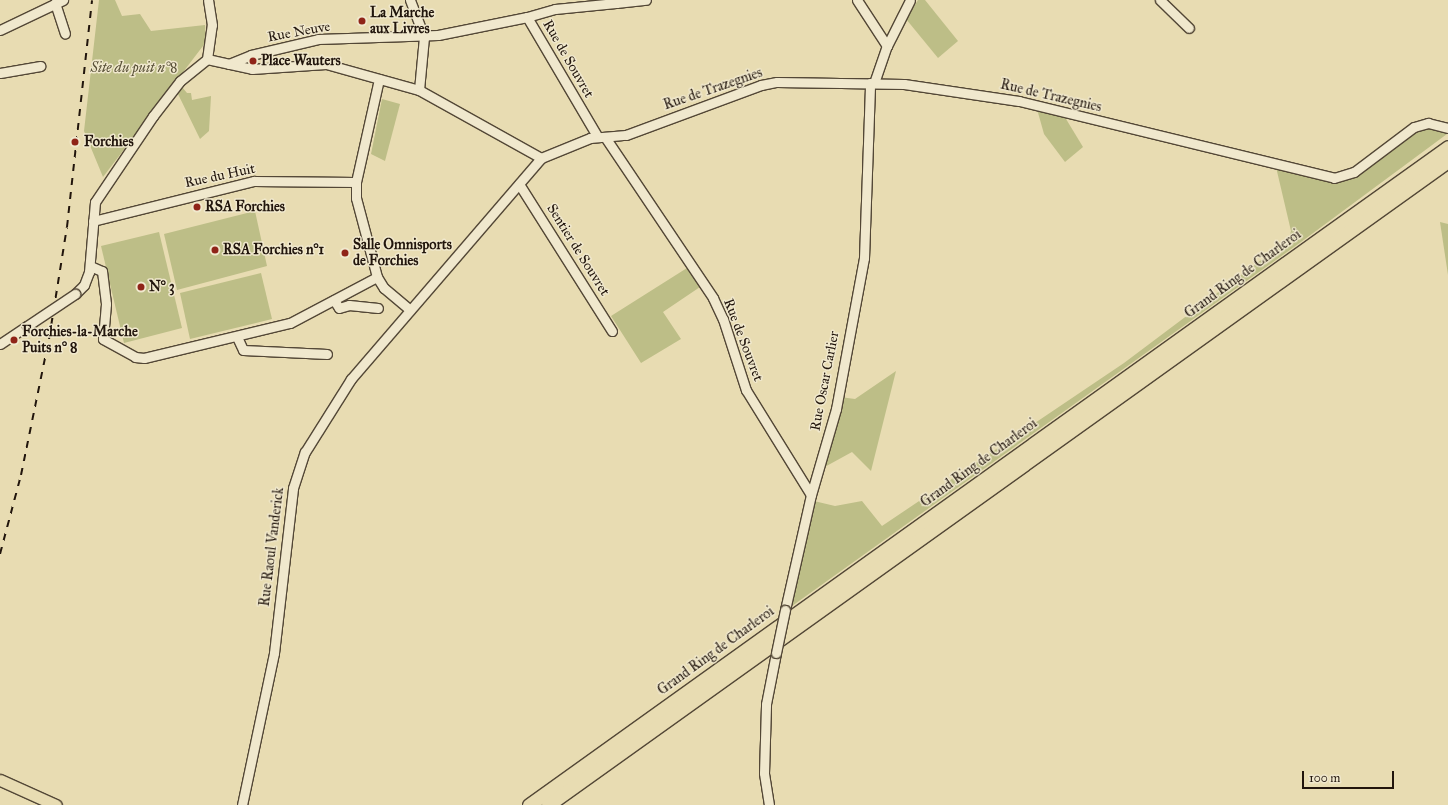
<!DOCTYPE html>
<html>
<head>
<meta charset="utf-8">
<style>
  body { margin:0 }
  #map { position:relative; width:1448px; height:805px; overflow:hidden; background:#e8dcb2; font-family:"IM FELL Great Primer",serif }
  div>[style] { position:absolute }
  .green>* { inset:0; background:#bdbe87 }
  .roads { filter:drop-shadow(1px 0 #534736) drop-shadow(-1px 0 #534736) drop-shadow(0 1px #534736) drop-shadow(0 -1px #534736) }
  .minor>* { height:9px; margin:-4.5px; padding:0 4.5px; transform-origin:4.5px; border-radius:4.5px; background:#f0e8cd }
  .major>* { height:11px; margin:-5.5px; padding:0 5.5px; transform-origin:5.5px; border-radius:5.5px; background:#e8dcb2 }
  .highway>* { height:13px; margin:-6.5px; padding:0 6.5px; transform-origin:6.5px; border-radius:6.5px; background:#e8dcb2 }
  .rail>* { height:2px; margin-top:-1px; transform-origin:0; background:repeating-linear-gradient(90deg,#21150c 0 7px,transparent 0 14px) }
  .bridges { filter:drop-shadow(1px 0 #534736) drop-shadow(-1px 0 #534736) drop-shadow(0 1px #534736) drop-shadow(0 -1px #534736) }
  .minor-bridge>* { height:9px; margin:-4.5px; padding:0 4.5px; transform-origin:4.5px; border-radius:4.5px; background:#f0e8cd }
  .dots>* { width:11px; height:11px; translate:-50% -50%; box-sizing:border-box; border:2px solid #f0e8cd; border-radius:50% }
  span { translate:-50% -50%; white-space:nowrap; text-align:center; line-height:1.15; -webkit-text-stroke:3px #f0e8cd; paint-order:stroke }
  .poi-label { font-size:14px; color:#21150c; font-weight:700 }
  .left { translate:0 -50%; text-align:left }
  .street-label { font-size:14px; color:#21150c }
  .park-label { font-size:14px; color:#585037; font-style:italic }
  .scale { position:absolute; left:1302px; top:771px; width:92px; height:18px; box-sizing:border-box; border:2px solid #21150c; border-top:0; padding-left:5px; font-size:12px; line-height:14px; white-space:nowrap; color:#21150c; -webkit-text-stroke:3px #f0e8cd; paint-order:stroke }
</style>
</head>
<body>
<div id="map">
  <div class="green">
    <div style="clip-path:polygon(99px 0,115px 0,122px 16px,140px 14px,151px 31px,205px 25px,206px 42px,103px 177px,84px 131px)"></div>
    <div style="clip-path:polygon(918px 0,925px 0,958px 41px,938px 58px,906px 19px)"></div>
    <div style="clip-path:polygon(182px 87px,187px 93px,191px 93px,192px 100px,211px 96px,209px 131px,200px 139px,177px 92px)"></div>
    <div style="clip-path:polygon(382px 99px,400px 104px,385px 161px,371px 154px)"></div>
    <div style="clip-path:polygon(1037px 109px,1063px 114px,1083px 147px,1065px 162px,1044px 134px)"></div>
    <div style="clip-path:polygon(1424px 127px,1444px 130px,1447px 134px,1301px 242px,792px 606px,814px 501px,835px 506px,862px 501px,882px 526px,1124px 363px,1289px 239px,1291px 231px,1276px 167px,1310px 177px,1335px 182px,1343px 180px,1358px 175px,1410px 133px)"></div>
    <div style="clip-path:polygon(255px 211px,267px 266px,177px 290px,164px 234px)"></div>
    <div style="clip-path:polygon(1440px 222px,1448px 224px,1448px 275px)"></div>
    <div style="clip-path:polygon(159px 232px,182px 328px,124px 343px,101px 246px)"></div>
    <div style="clip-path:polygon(687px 268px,700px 287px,663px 312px,681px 339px,641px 363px,611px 316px)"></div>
    <div style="clip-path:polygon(261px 273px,272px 319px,190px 339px,180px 293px)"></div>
    <div style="clip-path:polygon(896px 371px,871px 471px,852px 452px,821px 469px,840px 397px,855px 399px)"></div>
  </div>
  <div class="roads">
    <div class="minor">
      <div style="left:410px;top:0;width:40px;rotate:69deg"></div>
      <div style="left:424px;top:37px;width:53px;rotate:95.4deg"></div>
      <div style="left:857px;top:0;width:55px;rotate:56.9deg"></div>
      <div style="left:1160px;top:0;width:40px;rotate:44deg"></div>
      <div style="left:55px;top:3px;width:32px;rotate:72deg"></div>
      <div style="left:616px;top:3px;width:30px;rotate:-6deg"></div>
      <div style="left:527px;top:17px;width:138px;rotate:59.5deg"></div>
      <div style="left:0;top:30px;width:70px;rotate:-25.5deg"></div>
      <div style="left:207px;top:59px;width:46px;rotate:12.5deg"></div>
      <div style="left:252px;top:69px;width:74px;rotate:-3.9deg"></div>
      <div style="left:326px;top:64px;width:97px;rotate:15.6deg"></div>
      <div style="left:419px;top:90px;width:140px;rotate:29.1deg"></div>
      <div style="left:229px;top:64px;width:24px;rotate:-22deg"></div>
      <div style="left:251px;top:55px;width:69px;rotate:-13.4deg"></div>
      <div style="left:318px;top:39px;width:120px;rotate:-1.9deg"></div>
      <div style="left:438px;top:35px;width:91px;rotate:-11.4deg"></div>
      <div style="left:527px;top:17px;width:29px;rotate:-16deg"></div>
      <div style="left:555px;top:9px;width:61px;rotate:-5.6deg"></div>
      <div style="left:616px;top:3px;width:3px;rotate:-90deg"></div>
      <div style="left:0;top:73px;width:41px;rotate:-9.9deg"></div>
      <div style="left:379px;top:79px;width:106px;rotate:102.6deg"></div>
      <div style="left:356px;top:182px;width:16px;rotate:90deg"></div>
      <div style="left:356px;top:198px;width:82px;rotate:75.1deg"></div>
      <div style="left:377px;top:277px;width:13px;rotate:58deg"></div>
      <div style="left:384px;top:288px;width:33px;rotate:40deg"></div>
      <div style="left:874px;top:83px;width:39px;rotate:-71deg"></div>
      <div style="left:887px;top:46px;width:51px;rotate:-63.4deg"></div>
      <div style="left:605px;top:137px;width:194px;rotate:56.1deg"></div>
      <div style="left:713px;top:298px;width:23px;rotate:65deg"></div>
      <div style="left:723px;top:319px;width:75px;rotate:72.1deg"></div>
      <div style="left:746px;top:390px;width:123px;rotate:58.2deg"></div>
      <div style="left:519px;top:184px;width:174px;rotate:57.7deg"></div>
      <div style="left:93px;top:221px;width:166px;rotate:-14deg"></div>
      <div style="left:254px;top:181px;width:102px;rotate:0.6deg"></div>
      <div style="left:90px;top:266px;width:13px;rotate:23deg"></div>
      <div style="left:102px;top:271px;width:33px;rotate:83deg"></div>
      <div style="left:106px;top:304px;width:35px;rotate:95deg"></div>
      <div style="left:103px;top:339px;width:37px;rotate:29deg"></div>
      <div style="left:135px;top:357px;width:9px;rotate:6deg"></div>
      <div style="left:144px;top:358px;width:150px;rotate:-13.5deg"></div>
      <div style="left:290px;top:323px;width:98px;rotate:-27.9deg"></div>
      <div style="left:75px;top:294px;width:13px;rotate:-45deg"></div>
      <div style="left:84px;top:285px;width:14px;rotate:-69deg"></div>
      <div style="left:89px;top:272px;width:70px;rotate:-85.1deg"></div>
      <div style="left:95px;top:202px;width:104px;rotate:-56deg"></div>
      <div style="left:153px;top:116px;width:44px;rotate:-52.4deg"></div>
      <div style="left:180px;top:81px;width:35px;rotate:-39deg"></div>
      <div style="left:207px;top:59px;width:34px;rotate:-82deg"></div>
      <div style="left:212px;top:25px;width:25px;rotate:-99deg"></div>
      <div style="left:334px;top:300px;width:9px;rotate:58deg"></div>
      <div style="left:339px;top:308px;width:10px;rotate:-17deg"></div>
      <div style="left:349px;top:305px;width:29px;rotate:6deg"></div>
      <div style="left:237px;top:337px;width:14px;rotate:65deg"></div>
      <div style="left:243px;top:350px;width:84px;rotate:2.7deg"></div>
      <div style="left:0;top:344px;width:32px;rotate:-34deg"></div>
      <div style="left:785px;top:610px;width:118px;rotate:-77.3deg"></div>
      <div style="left:811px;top:495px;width:90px;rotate:-73.8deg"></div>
      <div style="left:836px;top:409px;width:154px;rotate:-79.5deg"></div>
      <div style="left:864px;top:258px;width:175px;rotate:-88deg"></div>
      <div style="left:242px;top:805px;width:155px;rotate:-78.1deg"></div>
      <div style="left:274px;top:653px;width:166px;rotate:-83.4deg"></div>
      <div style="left:293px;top:488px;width:38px;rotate:-72deg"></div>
      <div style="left:305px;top:452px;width:86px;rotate:-57.8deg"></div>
      <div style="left:351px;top:379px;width:291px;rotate:-49.3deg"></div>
      <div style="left:541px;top:158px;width:53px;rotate:-22.2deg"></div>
      <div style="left:590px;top:138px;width:36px;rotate:-5deg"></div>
      <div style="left:626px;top:135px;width:144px;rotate:-20.3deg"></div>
      <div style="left:761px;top:85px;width:16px;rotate:-11deg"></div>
      <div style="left:777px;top:82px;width:127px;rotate:0.9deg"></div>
      <div style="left:904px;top:84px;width:116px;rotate:8.4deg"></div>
      <div style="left:1019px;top:101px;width:324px;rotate:13.7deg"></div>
      <div style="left:1334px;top:178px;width:21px;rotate:-17deg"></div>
      <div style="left:1354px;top:172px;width:75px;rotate:-36.9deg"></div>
      <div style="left:1414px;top:127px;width:15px;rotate:-16deg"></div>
      <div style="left:1428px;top:123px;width:21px;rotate:14deg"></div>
      <div style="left:769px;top:805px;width:32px;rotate:-99deg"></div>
      <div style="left:764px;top:773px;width:69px;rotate:-88.3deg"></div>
      <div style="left:766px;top:704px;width:52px;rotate:-78.9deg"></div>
    </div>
    <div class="major">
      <div style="left:0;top:780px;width:61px;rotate:24.1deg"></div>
    </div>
    <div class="highway">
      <div style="left:529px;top:805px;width:1130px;rotate:-35.6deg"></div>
      <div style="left:548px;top:805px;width:1107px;rotate:-35.59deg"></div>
    </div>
  </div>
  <div class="rail">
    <div style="left:0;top:554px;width:82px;rotate:-75.1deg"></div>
    <div style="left:21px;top:475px;width:139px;rotate:-78.4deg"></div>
    <div style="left:49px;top:339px;width:113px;rotate:-80.9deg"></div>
    <div style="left:67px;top:227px;width:228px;rotate:-83.7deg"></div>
  </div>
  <div class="bridges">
    <div class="minor-bridge">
      <div style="left:27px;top:326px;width:58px;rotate:-33.7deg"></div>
      <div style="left:776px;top:653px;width:44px;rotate:-78.2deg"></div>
    </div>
  </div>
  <div class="dots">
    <div style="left:362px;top:21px;background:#8f2418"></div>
    <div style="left:253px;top:61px;background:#8f2418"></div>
    <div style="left:75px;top:142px;background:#8f2418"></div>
    <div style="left:197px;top:207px;background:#8f2418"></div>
    <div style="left:215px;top:250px;background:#8f2418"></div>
    <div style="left:345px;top:253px;background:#8f2418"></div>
    <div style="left:141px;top:287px;background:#8f2418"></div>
    <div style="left:14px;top:340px;background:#8f2418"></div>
  </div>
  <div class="poi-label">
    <span class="left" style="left:370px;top:21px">La Marche<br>aux Livres</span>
    <span class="left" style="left:261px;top:61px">Place Wauters</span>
    <span class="left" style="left:84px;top:142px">Forchies</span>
    <span class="left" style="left:205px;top:207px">RSA Forchies</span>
    <span class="left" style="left:353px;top:253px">Salle Omnisports<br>de Forchies</span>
    <span class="left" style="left:223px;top:250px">RSA Forchies n°1</span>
    <span class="left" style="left:149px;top:287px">N° 3</span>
    <span class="left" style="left:22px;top:340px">Forchies-la-Marche<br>Puits n° 8</span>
  </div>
  <div class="street-label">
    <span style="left:299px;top:32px;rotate:-10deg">Rue Neuve</span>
    <span style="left:568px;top:59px;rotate:60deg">Rue de Souvret</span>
    <span style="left:713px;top:89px;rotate:-19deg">Rue de Trazegnies</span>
    <span style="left:1051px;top:96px;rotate:13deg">Rue de Trazegnies</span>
    <span style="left:220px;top:176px;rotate:-12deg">Rue du Huit</span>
    <span style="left:578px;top:250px;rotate:58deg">Sentier de Souvret</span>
    <span style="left:1243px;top:274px;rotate:-36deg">Grand Ring de Charleroi</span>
    <span style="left:743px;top:340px;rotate:69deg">Rue de Souvret</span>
    <span style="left:825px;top:381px;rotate:-79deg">Rue Oscar Carlier</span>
    <span style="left:979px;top:463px;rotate:-36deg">Grand Ring de Charleroi</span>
    <span style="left:272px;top:547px;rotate:-83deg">Rue Raoul Vanderick</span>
    <span style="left:716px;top:651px;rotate:-36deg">Grand Ring de Charleroi</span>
  </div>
  <div class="park-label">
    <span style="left:134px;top:68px">Site du puit n°8</span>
  </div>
  <div class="scale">100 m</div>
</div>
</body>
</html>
